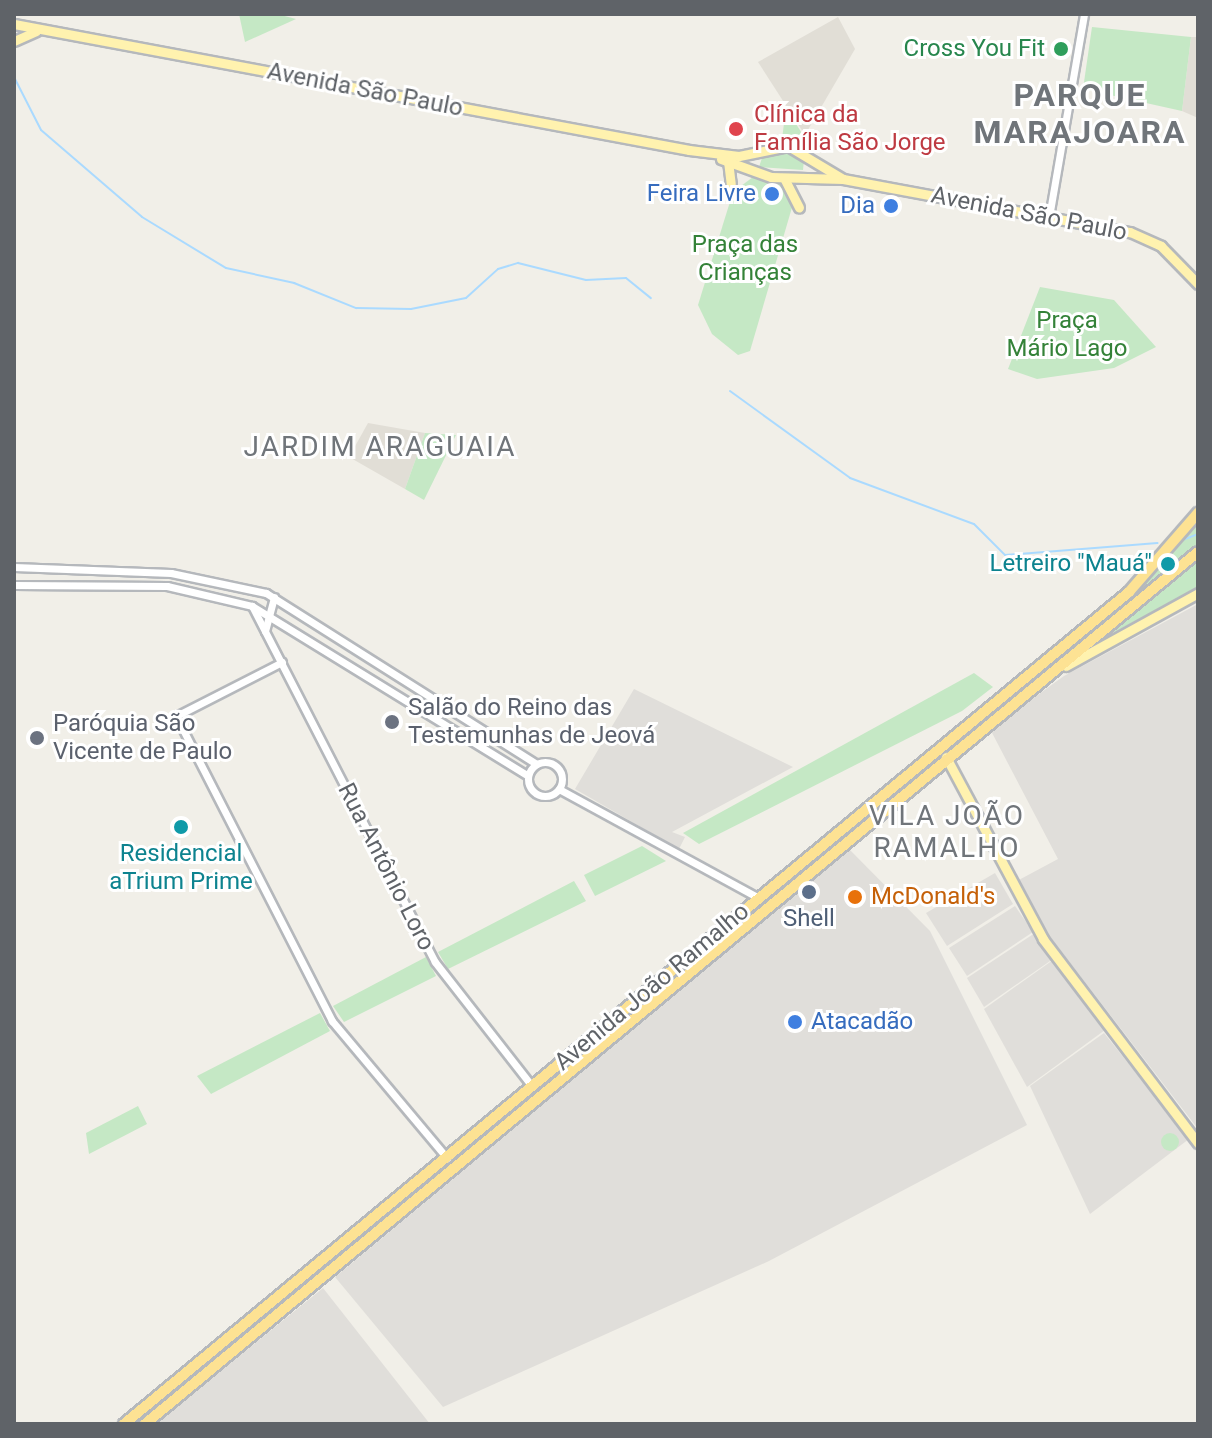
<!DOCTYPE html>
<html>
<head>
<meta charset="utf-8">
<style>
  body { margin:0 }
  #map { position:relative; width:1212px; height:1438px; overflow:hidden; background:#f1efe8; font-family:Roboto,sans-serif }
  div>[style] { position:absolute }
  .industrial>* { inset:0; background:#e0deda }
  .education>* { inset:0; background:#e1ded6 }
  .green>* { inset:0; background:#c5e8c5 }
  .round { border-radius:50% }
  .stream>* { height:2px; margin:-1px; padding:0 1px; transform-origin:1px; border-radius:1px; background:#aadaff }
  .roads { filter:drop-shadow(2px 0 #b5b8bc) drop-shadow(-2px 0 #b5b8bc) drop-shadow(0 2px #b5b8bc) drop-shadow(0 -2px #b5b8bc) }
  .minor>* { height:7px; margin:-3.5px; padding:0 3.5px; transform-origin:3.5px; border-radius:3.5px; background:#fff }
  .minor>.ring { margin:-3.5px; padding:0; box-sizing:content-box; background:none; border:7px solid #fff; border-radius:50% }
  .major>* { height:9px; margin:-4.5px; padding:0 4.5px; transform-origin:4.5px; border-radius:4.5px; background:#fff2af }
  .highway>* { height:10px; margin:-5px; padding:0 5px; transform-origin:5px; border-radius:5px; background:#fde293 }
  .dots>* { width:22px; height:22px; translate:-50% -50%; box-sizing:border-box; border:4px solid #fff; border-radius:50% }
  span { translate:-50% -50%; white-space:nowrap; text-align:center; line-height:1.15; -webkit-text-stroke:6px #fff; paint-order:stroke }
  .leisure-label { font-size:24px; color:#27864d }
  .right { translate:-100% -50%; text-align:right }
  .street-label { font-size:24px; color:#5f6368 }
  .health-label { font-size:24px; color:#be3a42 }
  .left { translate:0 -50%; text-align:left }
  .shop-label { font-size:24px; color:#366cbe }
  .park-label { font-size:24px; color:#348238 }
  .culture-label { font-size:24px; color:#0d838f }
  .worship-label { font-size:24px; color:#5b616d }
  .food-label { font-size:24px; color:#c56008 }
  .service-label { font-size:24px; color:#4e5e75 }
  .quarter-label { font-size:28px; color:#70757a; letter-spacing:2px }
  .district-label { font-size:32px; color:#70757a; font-weight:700; letter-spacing:2px }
  .frame { position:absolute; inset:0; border:16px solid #5f6368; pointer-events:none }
</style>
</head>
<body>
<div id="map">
  <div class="industrial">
    <div style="clip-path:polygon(1198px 604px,1198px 1129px,1028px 908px,1015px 882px,1058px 859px,990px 729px,1064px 676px)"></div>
    <div style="clip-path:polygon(634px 689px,793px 767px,672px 832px,685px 837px,679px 849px,575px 789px)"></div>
    <div style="clip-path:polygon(849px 849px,930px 931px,1027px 1125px,769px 1261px,443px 1407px,335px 1277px)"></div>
    <div style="clip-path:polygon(995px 873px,1013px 904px,947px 946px,926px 913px)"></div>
    <div style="clip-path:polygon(1015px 906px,1033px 932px,967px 976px,949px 948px)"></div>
    <div style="clip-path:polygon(1035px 933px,1053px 959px,984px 1007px,967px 978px)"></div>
    <div style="clip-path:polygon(1053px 960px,1105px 1030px,1027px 1087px,984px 1009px)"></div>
    <div style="clip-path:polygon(1104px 1033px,1189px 1139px,1090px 1214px,1030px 1086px)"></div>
    <div style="clip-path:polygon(323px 1288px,430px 1424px,155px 1424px)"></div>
  </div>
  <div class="education">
    <div style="clip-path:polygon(838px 17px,855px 49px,805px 135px,758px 62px)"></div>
    <div style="clip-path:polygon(1191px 37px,1198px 37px,1198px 118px,1182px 111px)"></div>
    <div style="clip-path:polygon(368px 423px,425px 433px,405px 489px,349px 457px)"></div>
  </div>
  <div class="green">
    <div style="clip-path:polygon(239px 14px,277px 14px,296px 19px,245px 42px)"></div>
    <div style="clip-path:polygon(1092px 27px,1191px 37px,1182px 111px,1083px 89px)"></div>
    <div style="clip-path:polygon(786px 108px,803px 135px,816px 131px,809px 146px,782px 139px)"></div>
    <div style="clip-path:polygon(784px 149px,804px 160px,803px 170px,759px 167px,763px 155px)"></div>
    <div style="clip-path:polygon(753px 177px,781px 183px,793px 204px,750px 351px,738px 355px,712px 334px,698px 305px,733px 192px)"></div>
    <div style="clip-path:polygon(1040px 287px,1114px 300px,1156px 347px,1114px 368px,1037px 379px,1008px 369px)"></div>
    <div style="clip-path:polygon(425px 433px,456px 435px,424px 500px,405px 489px)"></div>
    <div style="clip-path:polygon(1198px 517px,1198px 588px,1105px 637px,1090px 631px)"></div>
    <div style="clip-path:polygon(974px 673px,993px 687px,962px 711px,699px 844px,683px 833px)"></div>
    <div style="clip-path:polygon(642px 846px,666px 861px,595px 896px,584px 875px)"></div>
    <div style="clip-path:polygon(574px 881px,586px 901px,448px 969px,438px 952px)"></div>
    <div style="clip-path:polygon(426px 957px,436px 976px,344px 1022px,333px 1006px)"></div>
    <div style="clip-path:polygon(320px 1013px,330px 1031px,211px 1094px,197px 1076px)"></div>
    <div style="clip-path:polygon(138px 1106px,147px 1124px,89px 1154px,86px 1133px)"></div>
    <div class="round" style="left:1161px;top:1133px;width:18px;height:18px"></div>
  </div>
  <div class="stream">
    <div style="left:14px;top:77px;width:59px;rotate:63deg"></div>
    <div style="left:41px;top:130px;width:133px;rotate:40.7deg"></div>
    <div style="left:142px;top:217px;width:98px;rotate:31.3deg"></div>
    <div style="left:226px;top:268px;width:70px;rotate:12.4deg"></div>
    <div style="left:294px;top:283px;width:67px;rotate:22deg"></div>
    <div style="left:356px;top:308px;width:55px;rotate:1deg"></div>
    <div style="left:411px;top:309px;width:56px;rotate:-11.3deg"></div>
    <div style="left:466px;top:298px;width:43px;rotate:-42.2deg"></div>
    <div style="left:498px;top:269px;width:21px;rotate:-17deg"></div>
    <div style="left:518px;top:263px;width:70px;rotate:14deg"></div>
    <div style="left:586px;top:280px;width:40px;rotate:-2.9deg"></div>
    <div style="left:626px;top:278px;width:32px;rotate:39deg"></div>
    <div style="left:730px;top:391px;width:148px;rotate:35.9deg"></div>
    <div style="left:850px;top:478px;width:132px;rotate:20.4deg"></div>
    <div style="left:974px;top:524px;width:44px;rotate:45deg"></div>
    <div style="left:1005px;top:555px;width:153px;rotate:-4.5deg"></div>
    <div style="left:1180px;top:541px;width:19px;rotate:-21deg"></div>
  </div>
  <div class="roads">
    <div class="minor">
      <div style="left:1049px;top:217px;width:206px;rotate:-80.2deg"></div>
      <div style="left:14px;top:567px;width:157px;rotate:2.2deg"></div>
      <div style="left:171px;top:573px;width:97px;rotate:11.9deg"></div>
      <div style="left:266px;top:593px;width:320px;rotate:32.3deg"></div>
      <div style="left:14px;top:585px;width:153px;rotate:0.4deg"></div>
      <div style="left:167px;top:586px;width:87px;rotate:13.2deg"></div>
      <div style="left:252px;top:606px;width:324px;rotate:31.6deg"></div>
      <div style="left:252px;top:606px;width:400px;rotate:62.8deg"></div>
      <div style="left:435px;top:962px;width:157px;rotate:52deg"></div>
      <div style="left:265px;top:631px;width:35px;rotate:-75deg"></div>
      <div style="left:282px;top:662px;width:119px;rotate:153deg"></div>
      <div style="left:176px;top:716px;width:343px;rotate:62.9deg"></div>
      <div style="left:332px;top:1021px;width:179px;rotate:50deg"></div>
      <div class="ring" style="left:528px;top:762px;width:27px;height:27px"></div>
      <div style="left:559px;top:789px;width:228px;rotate:28.6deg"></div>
    </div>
    <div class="major">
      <div style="left:14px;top:24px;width:687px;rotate:10.57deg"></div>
      <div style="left:689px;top:150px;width:50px;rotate:6.8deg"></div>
      <div style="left:739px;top:156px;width:50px;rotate:-11.5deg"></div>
      <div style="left:788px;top:146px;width:64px;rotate:31deg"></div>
      <div style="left:14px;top:41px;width:24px;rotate:-24deg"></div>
      <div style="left:721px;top:159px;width:53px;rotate:19.8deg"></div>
      <div style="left:771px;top:177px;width:72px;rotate:1.6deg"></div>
      <div style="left:843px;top:179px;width:292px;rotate:10.5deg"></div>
      <div style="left:1130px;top:232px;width:34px;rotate:24deg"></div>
      <div style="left:1161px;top:246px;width:53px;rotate:45.8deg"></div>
      <div style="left:728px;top:161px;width:23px;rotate:83deg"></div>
      <div style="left:784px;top:178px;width:33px;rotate:63deg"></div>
      <div style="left:1066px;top:666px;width:151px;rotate:-28.9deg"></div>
      <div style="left:946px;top:757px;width:206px;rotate:61.9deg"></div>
      <div style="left:1043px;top:939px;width:256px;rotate:52.8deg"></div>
    </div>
    <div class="highway">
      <div style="left:124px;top:1424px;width:1305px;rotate:-39.62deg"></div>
      <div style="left:1129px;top:592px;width:105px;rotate:-48.9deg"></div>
      <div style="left:145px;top:1424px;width:1367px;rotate:-39.63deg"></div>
    </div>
  </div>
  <div class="dots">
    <div style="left:1061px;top:49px;background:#2e9e5b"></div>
    <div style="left:736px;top:129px;background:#e0444e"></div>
    <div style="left:772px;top:194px;background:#3f7fe0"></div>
    <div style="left:891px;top:206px;background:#3f7fe0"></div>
    <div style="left:1168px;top:564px;background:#0f9aa8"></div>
    <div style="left:392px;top:722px;background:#6b7280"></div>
    <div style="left:37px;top:738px;background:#6b7280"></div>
    <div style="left:181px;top:827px;background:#0f9aa8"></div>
    <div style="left:809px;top:892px;background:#5c6f8a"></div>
    <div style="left:855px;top:897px;background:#e8710a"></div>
    <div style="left:795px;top:1022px;background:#3f7fe0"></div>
  </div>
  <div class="leisure-label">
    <span class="right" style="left:1045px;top:49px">Cross You Fit</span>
  </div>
  <div class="street-label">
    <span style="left:365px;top:90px;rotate:11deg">Avenida São Paulo</span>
    <span style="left:1029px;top:214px;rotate:11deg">Avenida São Paulo</span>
    <span style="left:386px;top:867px;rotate:63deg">Rua Antônio Loro</span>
    <span style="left:652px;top:987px;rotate:-40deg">Avenida João Ramalho</span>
  </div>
  <div class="health-label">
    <span class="left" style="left:754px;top:129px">Clínica da<br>Família São Jorge</span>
  </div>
  <div class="shop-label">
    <span class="right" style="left:756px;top:194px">Feira Livre</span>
    <span class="right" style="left:875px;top:206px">Dia</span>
    <span class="left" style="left:811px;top:1022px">Atacadão</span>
  </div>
  <div class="park-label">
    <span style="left:745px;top:259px">Praça das<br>Crianças</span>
    <span style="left:1067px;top:335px">Praça<br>Mário Lago</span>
  </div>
  <div class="culture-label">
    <span class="right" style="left:1152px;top:564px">Letreiro "Mauá"</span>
    <span style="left:181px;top:868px">Residencial<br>aTrium Prime</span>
  </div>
  <div class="worship-label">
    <span class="left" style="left:408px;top:722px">Salão do Reino das<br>Testemunhas de Jeová</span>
    <span class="left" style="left:53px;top:738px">Paróquia São<br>Vicente de Paulo</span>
  </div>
  <div class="food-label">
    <span class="left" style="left:871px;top:897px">McDonald's</span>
  </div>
  <div class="service-label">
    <span style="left:809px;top:919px">Shell</span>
  </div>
  <div class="quarter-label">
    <span style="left:380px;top:447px">JARDIM ARAGUAIA</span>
    <span style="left:947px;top:832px">VILA JOÃO<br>RAMALHO</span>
  </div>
  <div class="district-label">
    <span style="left:1080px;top:114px">PARQUE<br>MARAJOARA</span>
  </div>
  <div class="frame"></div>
</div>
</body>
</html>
